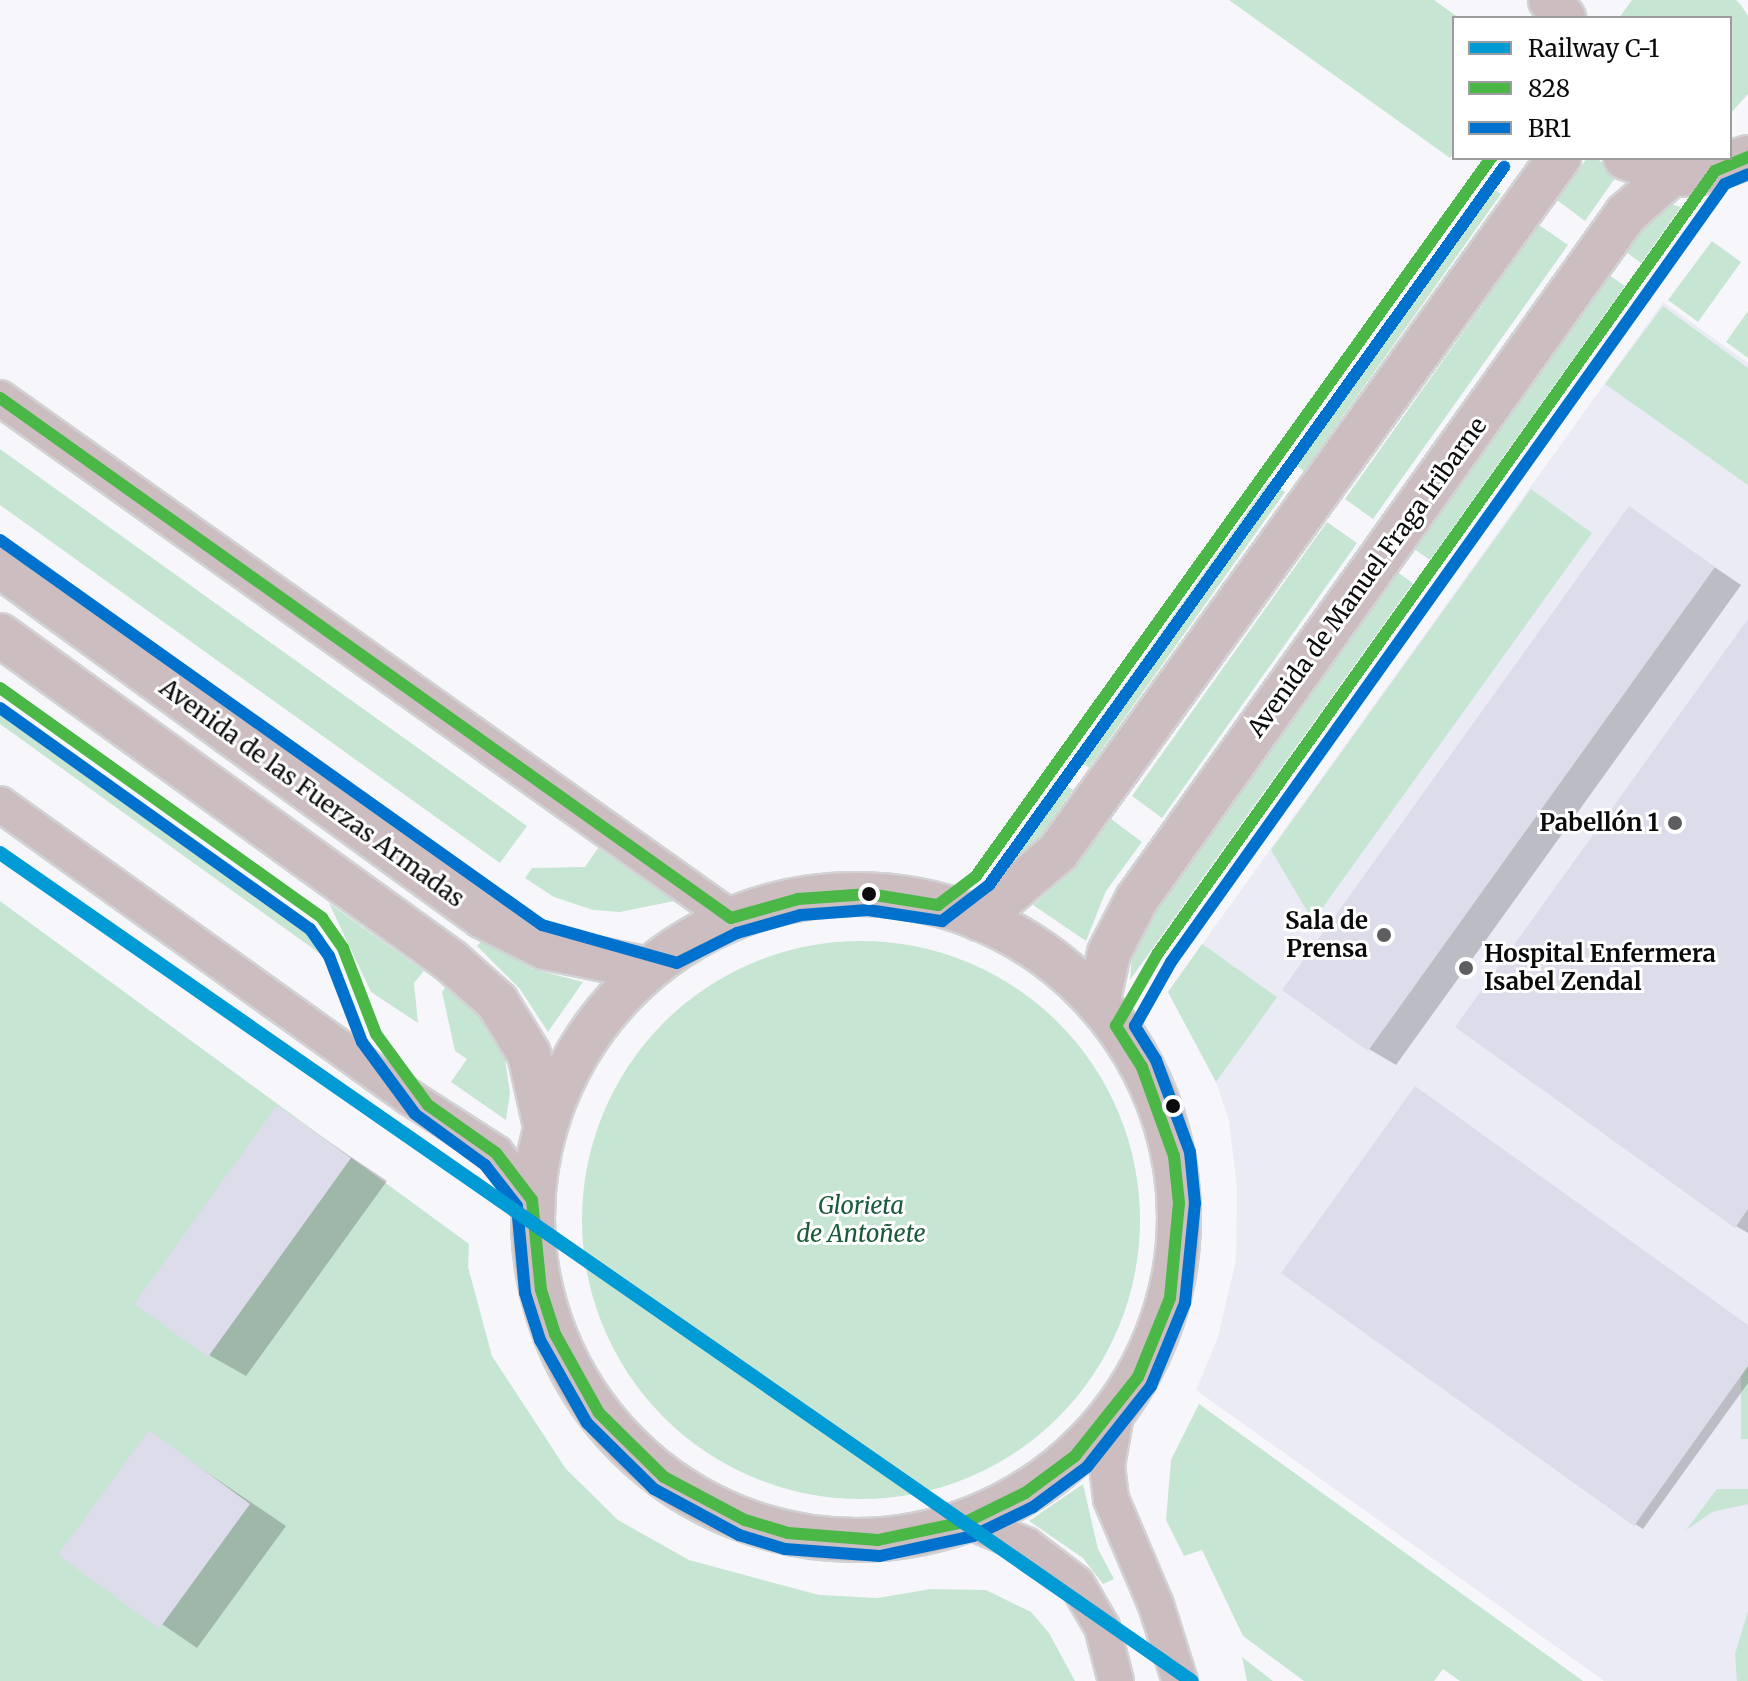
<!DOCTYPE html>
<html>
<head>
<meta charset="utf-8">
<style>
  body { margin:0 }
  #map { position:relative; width:1748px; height:1681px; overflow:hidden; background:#f7f7fb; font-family:Merriweather,serif }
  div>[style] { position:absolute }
  .built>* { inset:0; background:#ebebf5 }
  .green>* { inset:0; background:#c7e5d3 }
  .round { border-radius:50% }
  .shadow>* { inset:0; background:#0003 }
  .building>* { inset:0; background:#dcdcea }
  .roads { filter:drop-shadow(2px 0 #d2d2d4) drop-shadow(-2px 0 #d2d2d4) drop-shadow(0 2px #d2d2d4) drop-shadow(0 -2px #d2d2d4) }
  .minor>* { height:34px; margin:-17px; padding:0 17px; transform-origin:17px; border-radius:17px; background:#cbbdc0 }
  .tertiary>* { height:42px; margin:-21px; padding:0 21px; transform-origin:21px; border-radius:21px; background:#cbbdc0 }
  .tertiary>.ring { margin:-21px; padding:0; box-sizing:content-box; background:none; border:42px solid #cbbdc0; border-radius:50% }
  .bus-1>* { height:12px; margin:-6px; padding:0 6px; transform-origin:6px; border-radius:6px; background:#4ab747 }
  .bus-2>* { height:12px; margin:-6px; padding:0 6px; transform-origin:6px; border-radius:6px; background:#0072ce }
  .rail-1>* { height:14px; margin:-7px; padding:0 7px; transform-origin:7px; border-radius:7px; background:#009ad5 }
  .dots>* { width:22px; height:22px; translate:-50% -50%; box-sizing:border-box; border:4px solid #fff; border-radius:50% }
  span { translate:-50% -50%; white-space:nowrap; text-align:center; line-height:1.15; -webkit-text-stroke:6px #fff; paint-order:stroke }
  .street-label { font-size:24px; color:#0b0b0d }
  .poi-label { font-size:24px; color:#0b0b0d; font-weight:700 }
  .right { translate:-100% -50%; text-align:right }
  .left { translate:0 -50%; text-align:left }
  .park-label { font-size:24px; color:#1a5b39; font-style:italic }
  .legend { position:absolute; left:1452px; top:16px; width:280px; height:144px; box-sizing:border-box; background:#fff; border:2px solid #9d9d9e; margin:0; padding:10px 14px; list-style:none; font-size:24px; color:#0b0b0d }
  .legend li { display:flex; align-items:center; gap:16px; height:40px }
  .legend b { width:40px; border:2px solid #9d9d9e }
</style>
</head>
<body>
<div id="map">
  <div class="built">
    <div style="clip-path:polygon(1663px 302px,1748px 363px,1748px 1681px,1604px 1681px,1196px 1390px,1218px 1337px,1236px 1260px,1237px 1188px,1229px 1121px,1216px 1082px,1168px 992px)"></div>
  </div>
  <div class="green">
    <div style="clip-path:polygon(1229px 0,1434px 0,1459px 18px,1454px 18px,1454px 152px,1450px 158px)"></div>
    <div style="clip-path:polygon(1632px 0,1736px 0,1741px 5px,1748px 16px,1748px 94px,1730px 114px,1730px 18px,1619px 18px)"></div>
    <div style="clip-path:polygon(1587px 158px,1596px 158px,1618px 174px,1585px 221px,1557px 200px)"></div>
    <div style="clip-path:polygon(1485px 183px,1501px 194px,1304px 471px,1289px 460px)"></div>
    <div style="clip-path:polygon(1666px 203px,1681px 207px,1641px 263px,1626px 252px,1657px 207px)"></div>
    <div style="clip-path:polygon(1539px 225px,1568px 245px,1373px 519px,1345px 499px)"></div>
    <div style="clip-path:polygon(1712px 241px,1741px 262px,1698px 322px,1668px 300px)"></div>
    <div style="clip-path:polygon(1609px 275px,1625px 286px,1430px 560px,1414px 549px)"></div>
    <div style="clip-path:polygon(1663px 306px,1748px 368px,1748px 485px,1605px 384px)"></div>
    <div style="clip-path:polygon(1748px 311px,1748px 358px,1726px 342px)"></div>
    <div style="clip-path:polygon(0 449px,527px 826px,500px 863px,0 505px)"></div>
    <div style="clip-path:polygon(1269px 481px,1285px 492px,1089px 768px,1073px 757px)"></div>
    <div style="clip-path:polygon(1531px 489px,1592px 533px,1313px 921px,1271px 850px)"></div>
    <div style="clip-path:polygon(1327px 522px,1357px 543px,1162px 818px,1132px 796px)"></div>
    <div style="clip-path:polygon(1397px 572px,1413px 583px,1130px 980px,1132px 953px,1143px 930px)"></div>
    <div style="clip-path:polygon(0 703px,323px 935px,333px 963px,0 724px)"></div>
    <div style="clip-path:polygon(1057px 779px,1073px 790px,1037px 841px,1019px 860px,987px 878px)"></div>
    <div style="clip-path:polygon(1111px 819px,1142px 842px,1106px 891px,1086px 941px,1033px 905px,1074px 869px)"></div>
    <div style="clip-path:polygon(598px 848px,674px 901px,620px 912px,593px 910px,554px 897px,525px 878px,532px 868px,585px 867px)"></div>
    <div style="clip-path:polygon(0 901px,469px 1244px,468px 1267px,492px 1356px,566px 1469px,618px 1520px,689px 1560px,819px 1595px,877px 1598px,931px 1589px,986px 1590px,1031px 1612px,1049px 1633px,1075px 1681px,0 1681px)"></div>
    <div style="clip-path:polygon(329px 903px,424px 971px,414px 983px,418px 1023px,371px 992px)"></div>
    <div style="clip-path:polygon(482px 940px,533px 969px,583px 982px,548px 1032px,520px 989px,477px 946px)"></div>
    <div class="round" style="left:582px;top:941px;width:558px;height:558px"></div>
    <div style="clip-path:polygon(1202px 944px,1277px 997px,1216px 1082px,1168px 992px)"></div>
    <div style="clip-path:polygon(447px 984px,477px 1008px,504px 1052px,510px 1093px,506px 1120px,451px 1082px,467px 1059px,455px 1051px,442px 992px)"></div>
    <div style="clip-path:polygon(1748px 1366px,1748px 1439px,1741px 1439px,1741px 1376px)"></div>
    <div style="clip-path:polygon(1199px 1404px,1583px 1681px,1460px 1681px,1443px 1669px,1434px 1681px,1304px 1681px,1243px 1636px,1202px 1550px,1184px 1556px,1166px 1520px,1171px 1460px)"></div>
    <div style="clip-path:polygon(1083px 1484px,1098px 1549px,1114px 1579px,1103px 1584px,1083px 1558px,1029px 1521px)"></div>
    <div style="clip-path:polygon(1717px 1489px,1748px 1489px,1748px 1504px,1712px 1512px,1686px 1530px)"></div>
    <div style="clip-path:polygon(1748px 1611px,1748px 1681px,1737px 1681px,1735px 1654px)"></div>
    <div style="clip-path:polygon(1242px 1657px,1273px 1681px,1247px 1681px)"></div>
  </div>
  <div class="shadow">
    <div style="clip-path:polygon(1629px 509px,1741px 585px,1396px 1065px,1369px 1049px)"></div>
    <div style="clip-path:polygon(1748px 622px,1748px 1233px,1736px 1226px)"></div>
    <div style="clip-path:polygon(278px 1108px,387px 1181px,246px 1376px,209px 1355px)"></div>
    <div style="clip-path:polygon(1748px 1326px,1748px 1383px,1643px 1529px,1635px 1524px)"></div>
    <div style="clip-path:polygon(149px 1433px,286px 1526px,197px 1648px,61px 1555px)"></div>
  </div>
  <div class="building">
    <div style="clip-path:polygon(1629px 506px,1715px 567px,1368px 1051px,1282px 990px)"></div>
    <div style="clip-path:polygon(1748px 619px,1748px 1209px,1735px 1228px,1455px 1027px)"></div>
    <div style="clip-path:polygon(1415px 1086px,1748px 1325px,1748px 1366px,1634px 1526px,1281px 1273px)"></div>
    <div style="clip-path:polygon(277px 1105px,351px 1158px,208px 1357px,134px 1304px)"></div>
    <div style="clip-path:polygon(149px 1430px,250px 1504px,159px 1629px,58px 1555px)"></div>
  </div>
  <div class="roads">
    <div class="minor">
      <div style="left:0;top:398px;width:897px;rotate:35.43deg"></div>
      <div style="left:0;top:804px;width:503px;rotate:35.62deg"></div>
      <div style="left:409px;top:1097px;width:103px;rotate:32.8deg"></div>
      <div style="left:496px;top:1153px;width:59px;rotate:52.5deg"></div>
      <div style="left:1117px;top:1409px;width:58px;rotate:100deg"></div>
      <div style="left:1107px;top:1466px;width:33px;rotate:83deg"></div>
      <div style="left:1111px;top:1499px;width:115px;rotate:67deg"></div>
      <div style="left:1156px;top:1605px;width:80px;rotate:72.5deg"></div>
      <div style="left:968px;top:1521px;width:63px;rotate:22.5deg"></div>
      <div style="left:1026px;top:1545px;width:64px;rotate:37.4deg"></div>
      <div style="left:1077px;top:1584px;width:50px;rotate:59.8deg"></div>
      <div style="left:1102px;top:1627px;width:56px;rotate:75.5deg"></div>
    </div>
    <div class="tertiary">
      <div style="left:1550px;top:0;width:23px;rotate:52deg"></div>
      <div style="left:1625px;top:158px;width:50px;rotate:18.8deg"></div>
      <div style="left:1672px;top:174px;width:22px;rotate:3deg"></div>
      <div style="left:1694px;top:175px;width:57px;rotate:-18.4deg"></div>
      <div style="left:0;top:566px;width:597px;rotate:36.01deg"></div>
      <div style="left:483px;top:917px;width:69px;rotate:26.6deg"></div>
      <div style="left:545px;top:948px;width:105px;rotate:11.5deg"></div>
      <div style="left:0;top:635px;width:556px;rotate:35.86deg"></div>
      <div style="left:451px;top:961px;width:62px;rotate:41.7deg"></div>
      <div style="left:497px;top:1002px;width:61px;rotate:58.4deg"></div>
      <div style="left:529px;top:1054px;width:74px;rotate:77.5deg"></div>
      <div class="ring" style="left:533px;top:894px;width:604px;height:604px"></div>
      <div style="left:979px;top:919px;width:104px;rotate:-40.3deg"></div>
      <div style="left:1058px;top:852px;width:856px;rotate:-54.17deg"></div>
      <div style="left:1098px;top:1003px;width:51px;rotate:-77.6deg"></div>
      <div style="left:1109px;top:953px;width:61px;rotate:-62.6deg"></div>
      <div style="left:1137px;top:899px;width:842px;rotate:-54.48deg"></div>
      <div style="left:1626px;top:214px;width:61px;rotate:-41deg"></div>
    </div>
  </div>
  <div class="bus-1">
    <div style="left:0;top:398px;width:897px;rotate:35.43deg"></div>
    <div style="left:731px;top:918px;width:70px;rotate:-15.8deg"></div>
    <div style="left:798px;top:899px;width:71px;rotate:-4deg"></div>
    <div style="left:869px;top:894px;width:70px;rotate:9.1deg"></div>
    <div style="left:938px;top:905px;width:48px;rotate:-37.3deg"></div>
    <div style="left:976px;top:876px;width:884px;rotate:-54.35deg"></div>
    <div style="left:0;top:688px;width:396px;rotate:35.5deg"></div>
    <div style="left:322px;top:918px;width:37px;rotate:55deg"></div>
    <div style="left:343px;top:948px;width:92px;rotate:69deg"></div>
    <div style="left:376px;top:1034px;width:88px;rotate:53.8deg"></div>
    <div style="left:428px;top:1105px;width:83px;rotate:35.2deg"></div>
    <div style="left:496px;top:1153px;width:59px;rotate:52.5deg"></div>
    <div style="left:532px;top:1200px;width:90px;rotate:84.3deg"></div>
    <div style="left:541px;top:1290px;width:46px;rotate:72.3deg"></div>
    <div style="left:555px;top:1334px;width:90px;rotate:60.9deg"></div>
    <div style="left:599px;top:1413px;width:91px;rotate:44.6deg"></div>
    <div style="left:664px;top:1477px;width:92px;rotate:28deg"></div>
    <div style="left:745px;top:1520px;width:45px;rotate:16.8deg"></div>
    <div style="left:788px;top:1533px;width:90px;rotate:4.4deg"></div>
    <div style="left:878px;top:1540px;width:92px;rotate:-11.9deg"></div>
    <div style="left:968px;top:1521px;width:64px;rotate:-26.2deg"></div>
    <div style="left:1025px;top:1493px;width:62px;rotate:-36.5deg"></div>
    <div style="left:1075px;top:1456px;width:101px;rotate:-51.4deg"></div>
    <div style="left:1138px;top:1377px;width:85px;rotate:-67.9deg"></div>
    <div style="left:1170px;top:1298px;width:95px;rotate:-84.6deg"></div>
    <div style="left:1179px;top:1203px;width:47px;rotate:-96.1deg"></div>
    <div style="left:1174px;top:1156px;width:95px;rotate:-109.8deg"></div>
    <div style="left:1142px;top:1067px;width:49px;rotate:-122.4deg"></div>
    <div style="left:1116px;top:1026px;width:84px;rotate:-60.1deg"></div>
    <div style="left:1158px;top:953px;width:960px;rotate:-54.54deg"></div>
    <div style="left:1715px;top:171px;width:36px;rotate:-23deg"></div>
  </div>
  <div class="bus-2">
    <div style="left:0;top:540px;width:665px;rotate:35.39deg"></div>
    <div style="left:542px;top:925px;width:140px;rotate:15.7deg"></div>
    <div style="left:677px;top:963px;width:67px;rotate:-26.6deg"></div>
    <div style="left:737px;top:933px;width:66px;rotate:-15.7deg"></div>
    <div style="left:801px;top:915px;width:67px;rotate:-4.3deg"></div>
    <div style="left:868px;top:910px;width:75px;rotate:8.5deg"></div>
    <div style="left:942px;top:921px;width:59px;rotate:-37.5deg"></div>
    <div style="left:989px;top:885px;width:884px;rotate:-54.35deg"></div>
    <div style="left:0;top:708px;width:381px;rotate:35.5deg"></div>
    <div style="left:310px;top:929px;width:33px;rotate:55deg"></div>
    <div style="left:329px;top:956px;width:92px;rotate:69deg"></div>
    <div style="left:362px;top:1042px;width:89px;rotate:53.6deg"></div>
    <div style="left:415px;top:1114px;width:87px;rotate:36.1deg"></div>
    <div style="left:485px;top:1165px;width:52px;rotate:52deg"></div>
    <div style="left:517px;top:1206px;width:87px;rotate:84.7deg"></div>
    <div style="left:525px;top:1293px;width:49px;rotate:72.3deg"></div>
    <div style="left:540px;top:1340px;width:95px;rotate:60.5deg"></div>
    <div style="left:587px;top:1423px;width:94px;rotate:44.6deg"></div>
    <div style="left:654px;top:1489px;width:97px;rotate:28.4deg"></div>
    <div style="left:739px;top:1535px;width:48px;rotate:16.9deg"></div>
    <div style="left:785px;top:1549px;width:95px;rotate:4.2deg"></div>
    <div style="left:880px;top:1556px;width:95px;rotate:-12.1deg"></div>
    <div style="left:973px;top:1536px;width:67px;rotate:-25.8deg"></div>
    <div style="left:1033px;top:1507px;width:67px;rotate:-36.5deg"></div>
    <div style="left:1087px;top:1467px;width:103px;rotate:-51.7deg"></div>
    <div style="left:1151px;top:1386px;width:90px;rotate:-67.7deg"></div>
    <div style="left:1185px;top:1303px;width:100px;rotate:-84.3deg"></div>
    <div style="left:1195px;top:1203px;width:51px;rotate:-95.6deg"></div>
    <div style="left:1190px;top:1152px;width:98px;rotate:-110.3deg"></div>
    <div style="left:1156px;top:1060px;width:40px;rotate:-122deg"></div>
    <div style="left:1135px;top:1026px;width:73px;rotate:-60.6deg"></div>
    <div style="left:1171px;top:962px;width:955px;rotate:-54.55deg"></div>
    <div style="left:1725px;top:184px;width:25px;rotate:-23deg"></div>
  </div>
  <div class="rail-1">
    <div style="left:0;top:853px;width:1451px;rotate:34.79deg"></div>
  </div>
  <div class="dots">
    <div style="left:1675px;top:823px;background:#5e5e60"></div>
    <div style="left:869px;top:894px;background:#0b0b0d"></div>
    <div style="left:1384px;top:935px;background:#5e5e60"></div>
    <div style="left:1466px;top:968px;background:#5e5e60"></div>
    <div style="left:1173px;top:1106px;background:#0b0b0d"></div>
  </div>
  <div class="street-label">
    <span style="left:1367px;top:577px;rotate:-54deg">Avenida de Manuel Fraga Iribarne</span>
    <span style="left:312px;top:793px;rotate:36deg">Avenida de las Fuerzas Armadas</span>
  </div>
  <div class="poi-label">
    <span class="right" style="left:1659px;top:823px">Pabellón 1</span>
    <span class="right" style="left:1368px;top:935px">Sala de<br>Prensa</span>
    <span class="left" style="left:1484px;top:968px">Hospital Enfermera<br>Isabel Zendal</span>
  </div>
  <div class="park-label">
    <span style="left:861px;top:1220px">Glorieta<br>de Antoñete</span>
  </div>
  <ul class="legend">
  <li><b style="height:10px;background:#009ad5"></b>Railway C-1</li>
  <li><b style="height:10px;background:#4ab747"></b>828</li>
  <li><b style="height:10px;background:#0072ce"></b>BR1</li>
  </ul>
</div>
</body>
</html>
